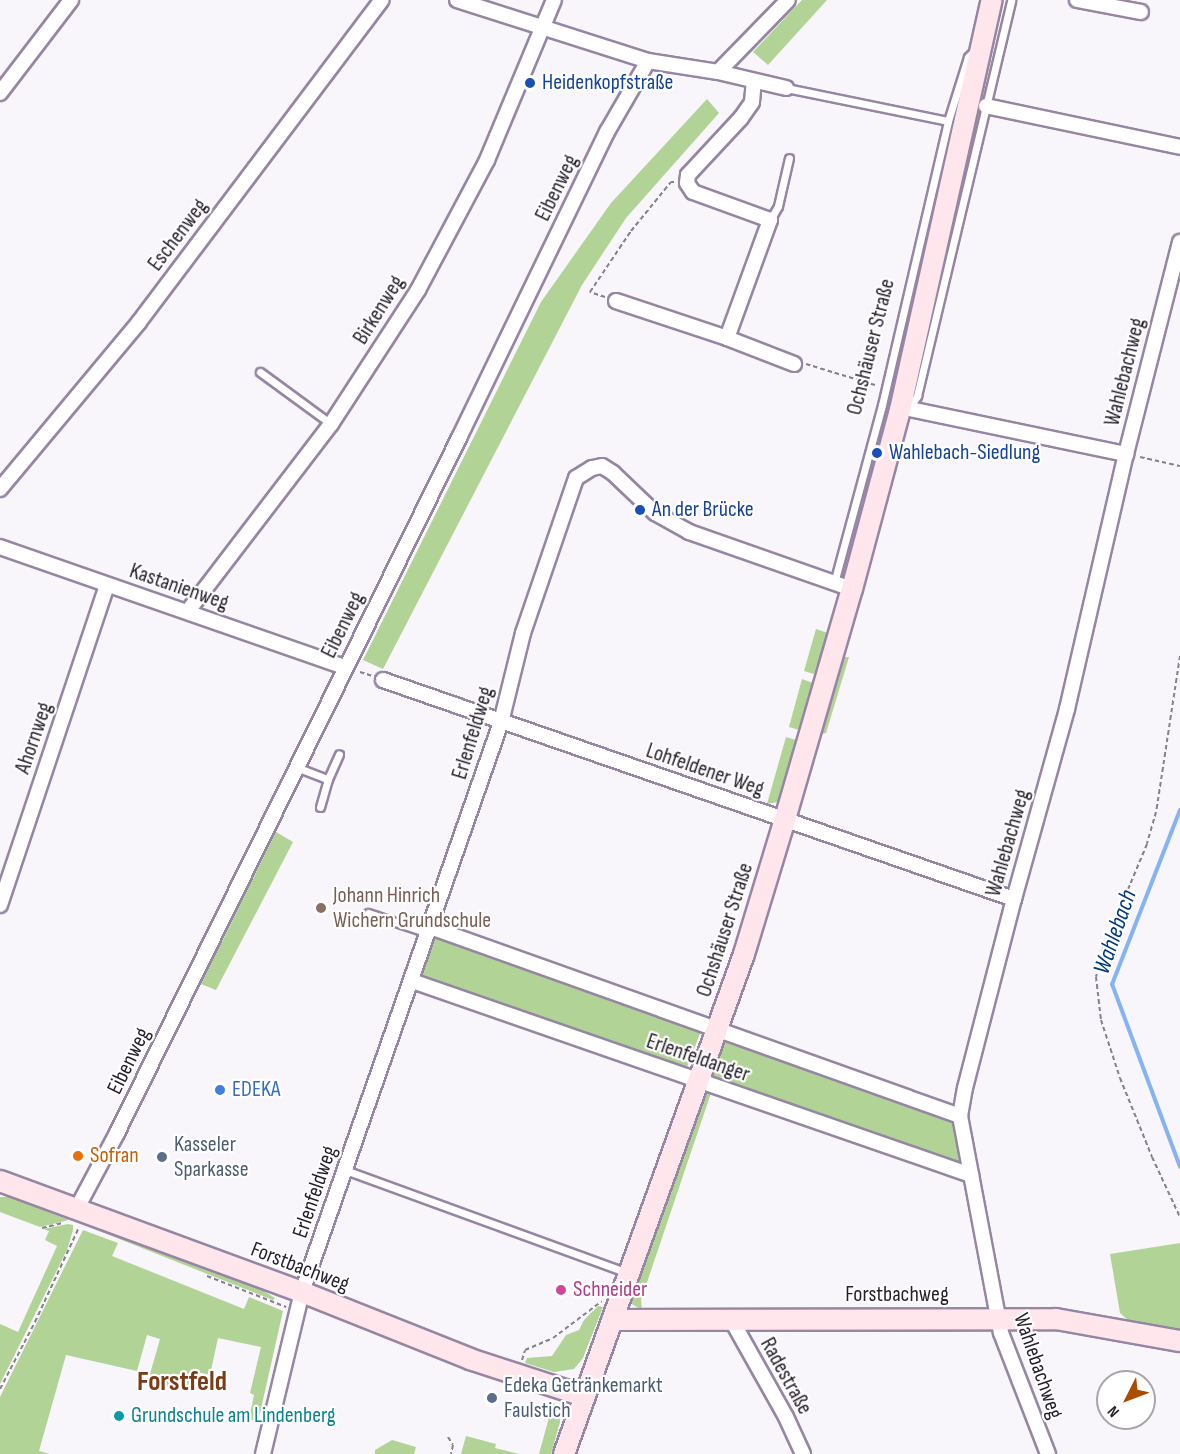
<!DOCTYPE html>
<html>
<head>
<meta charset="utf-8">
<style>
  body { margin:0 }
  #map { position:relative; width:1180px; height:1454px; overflow:hidden; background:#f8f5fb; font-family:"Sofia Sans Condensed",sans-serif }
  div>[style] { position:absolute }
  .green>* { inset:0; background:#b2d396 }
  .stream>* { height:4px; margin:-2px; padding:0 2px; transform-origin:2px; border-radius:2px; background:#86b3f1 }
  .path>* { height:2px; margin-top:-1px; transform-origin:0; background:repeating-linear-gradient(90deg,#858089 0 4.5px,transparent 0 7.5px) }
  .roads { filter:drop-shadow(2px 0 #9586a3) drop-shadow(-2px 0 #9586a3) drop-shadow(0 2px #9586a3) drop-shadow(0 -2px #9586a3) }
  .lane>* { height:7px; margin:-3.5px; padding:0 3.5px; transform-origin:3.5px; border-radius:3.5px; background:#fff }
  .street>* { height:14px; margin:-7px; padding:0 7px; transform-origin:7px; border-radius:7px; background:#fff }
  .secondary>* { height:20px; margin:-10px; padding:0 10px; transform-origin:10px; border-radius:10px; background:#ffe6ed }
  .dots>* { width:16px; height:16px; translate:-50% -50%; box-sizing:border-box; border:3px solid #fff; border-radius:50% }
  span { translate:-50% -50%; white-space:nowrap; text-align:center; line-height:1.15; -webkit-text-stroke:4.5px #fff; paint-order:stroke }
  .transit-label { font-size:22px; color:#164399 }
  .left { translate:0 -50%; text-align:left }
  .street-label { font-size:22px; color:#261f2b }
  .education-label { font-size:22px; color:#785e54 }
  .shop-label { font-size:22px; color:#366cbe }
  .service-label { font-size:22px; color:#4e5e75 }
  .food-label { font-size:22px; color:#c56008 }
  .hotel-label { font-size:22px; color:#b23c85 }
  .culture-label { font-size:22px; color:#0d838f }
  .water-label { font-size:24px; color:#003a7d; font-style:italic }
  .district-label { font-size:28px; color:#7a3c16; font-weight:700 }
  .north { position:absolute; left:1096px; top:1370px; width:60px; height:60px; box-sizing:border-box; background:#fff; border:2px solid #a8a5aa; border-radius:50%; rotate:228deg; font-size:16px; font-weight:700; line-height:24px; text-align:center; color:#261f2b }
  .north::after { content:''; display:block; margin:auto; width:21px; height:27px; background:#ac4c01; clip-path:polygon(50% 0,100% 100%,50% 72%,0 100%) }
</style>
</head>
<body>
<div id="map">
  <div class="green">
    <div style="clip-path:polygon(802px 0,827px 0,768px 65px,753px 52px)"></div>
    <div style="clip-path:polygon(707px 99px,719px 113px,626px 218px,582px 285px,383px 669px,363px 660px,541px 302px,611px 203px)"></div>
    <div style="clip-path:polygon(816px 629px,828px 633px,814px 674px,804px 671px)"></div>
    <div style="clip-path:polygon(841px 657px,849px 657px,826px 733px,817px 735px)"></div>
    <div style="clip-path:polygon(802px 679px,813px 683px,799px 730px,789px 727px)"></div>
    <div style="clip-path:polygon(786px 737px,796px 740px,778px 802px,767px 804px)"></div>
    <div style="clip-path:polygon(276px 832px,293px 842px,216px 990px,201px 984px)"></div>
    <div style="clip-path:polygon(437px 937px,701px 1031px,686px 1070px,425px 979px,422px 974px,432px 941px)"></div>
    <div style="clip-path:polygon(724px 1036px,951px 1118px,956px 1124px,963px 1163px,959px 1166px,710px 1077px)"></div>
    <div style="clip-path:polygon(705px 1090px,711px 1093px,641px 1300px,642px 1310px,630px 1303px)"></div>
    <div style="clip-path:polygon(0 1197px,10px 1197px,69px 1220px,40px 1227px,0 1212px)"></div>
    <div style="clip-path:polygon(89px 1223px,241px 1277px,275px 1298px,273px 1300px,89px 1227px)"></div>
    <div style="clip-path:polygon(68px 1224px,73px 1225px,73px 1230px,67px 1250px,0 1384px,0 1324px,18px 1332px,57px 1246px,45px 1240px,49px 1231px,43px 1229px)"></div>
    <div style="clip-path:polygon(83px 1230px,118px 1243px,112px 1256px,244px 1309px,249px 1297px,283px 1311px,258px 1422px,249px 1419px,254px 1395px,250px 1393px,261px 1347px,218px 1338px,210px 1375px,193px 1371px,187px 1391px,148px 1381px,160px 1339px,147px 1335px,137px 1371px,66px 1355px,39px 1451px,50px 1454px,0 1454px,0 1397px)"></div>
    <div style="clip-path:polygon(1180px 1243px,1180px 1332px,1131px 1323px,1120px 1313px,1110px 1254px)"></div>
    <div style="clip-path:polygon(598px 1306px,603px 1307px,583px 1358px,574px 1369px,554px 1372px,525px 1363px,527px 1358px,552px 1356px,566px 1335px,579px 1330px,584px 1320px)"></div>
    <div style="clip-path:polygon(553px 1403px,558px 1405px,560px 1412px,560px 1422px,551px 1454px,539px 1454px)"></div>
    <div style="clip-path:polygon(466px 1436px,496px 1444px,495px 1448px,519px 1454px,461px 1454px)"></div>
    <div style="clip-path:polygon(392px 1440px,416px 1447px,414px 1454px,375px 1454px,375px 1450px)"></div>
  </div>
  <div class="stream">
    <div style="left:1180px;top:810px;width:187px;rotate:111.3deg"></div>
    <div style="left:1112px;top:984px;width:195px;rotate:69.6deg"></div>
  </div>
  <div class="path">
    <div style="left:605px;top:297px;width:16px;rotate:-162deg"></div>
    <div style="left:590px;top:292px;width:73px;rotate:-56.1deg"></div>
    <div style="left:631px;top:231px;width:63px;rotate:-50.8deg"></div>
    <div style="left:671px;top:182px;width:3px"></div>
    <div style="left:806px;top:364px;width:72px;rotate:16.9deg"></div>
    <div style="left:1140px;top:457px;width:41px;rotate:12.7deg"></div>
    <div style="left:1180px;top:656px;width:158px;rotate:98.7deg"></div>
    <div style="left:1156px;top:812px;width:33px;rotate:106deg"></div>
    <div style="left:1147px;top:844px;width:125px;rotate:112.7deg"></div>
    <div style="left:1099px;top:959px;width:18px;rotate:99deg"></div>
    <div style="left:1096px;top:977px;width:43px;rotate:83.4deg"></div>
    <div style="left:1101px;top:1020px;width:61px;rotate:71.9deg"></div>
    <div style="left:1120px;top:1078px;width:85px;rotate:67.9deg"></div>
    <div style="left:1152px;top:1157px;width:66px;rotate:65deg"></div>
    <div style="left:360px;top:672px;width:13px;rotate:18deg"></div>
    <div style="left:42px;top:1228px;width:21px;rotate:-14deg"></div>
    <div style="left:207px;top:1276px;width:85px;rotate:21.4deg"></div>
    <div style="left:522px;top:1360px;width:10px;rotate:-73deg"></div>
    <div style="left:525px;top:1350px;width:30px;rotate:-23deg"></div>
    <div style="left:553px;top:1338px;width:61px;rotate:-37.1deg"></div>
    <div style="left:0;top:1389px;width:76px;rotate:-62.4deg"></div>
    <div style="left:35px;top:1322px;width:105px;rotate:-65.1deg"></div>
    <div style="left:448px;top:1437px;width:9px;rotate:58deg"></div>
    <div style="left:453px;top:1445px;width:9px;rotate:103deg"></div>
  </div>
  <div class="roads">
    <div class="lane">
      <div style="left:786px;top:88px;width:165px;rotate:11.5deg"></div>
      <div style="left:770px;top:220px;width:16px;rotate:-60deg"></div>
      <div style="left:778px;top:206px;width:49px;rotate:-77.1deg"></div>
      <div style="left:260px;top:372px;width:88px;rotate:36.2deg"></div>
      <div style="left:908px;top:409px;width:16px;rotate:-55deg"></div>
      <div style="left:917px;top:396px;width:407px;rotate:-76.6deg"></div>
      <div style="left:834px;top:583px;width:184px;rotate:-74.9deg"></div>
      <div style="left:882px;top:405px;width:292px;rotate:-76.9deg"></div>
      <div style="left:948px;top:121px;width:67px;rotate:-72.6deg"></div>
      <div style="left:968px;top:57px;width:10px;rotate:-45deg"></div>
      <div style="left:296px;top:767px;width:34px;rotate:21deg"></div>
      <div style="left:328px;top:779px;width:27px;rotate:-66deg"></div>
      <div style="left:320px;top:807px;width:29px;rotate:-74deg"></div>
      <div style="left:368px;top:913px;width:63px;rotate:18.4deg"></div>
      <div style="left:345px;top:1170px;width:299px;rotate:20deg"></div>
    </div>
    <div class="street">
      <div style="left:457px;top:0;width:201px;rotate:17.7deg"></div>
      <div style="left:648px;top:61px;width:71px;rotate:8.9deg"></div>
      <div style="left:718px;top:72px;width:100px;rotate:-45.8deg"></div>
      <div style="left:1077px;top:0;width:65px;rotate:10.6deg"></div>
      <div style="left:718px;top:72px;width:70px;rotate:13.2deg"></div>
      <div style="left:0;top:93px;width:117px;rotate:-52.6deg"></div>
      <div style="left:986px;top:106px;width:198px;rotate:11.9deg"></div>
      <div style="left:616px;top:301px;width:117px;rotate:18.4deg"></div>
      <div style="left:727px;top:338px;width:126px;rotate:-70deg"></div>
      <div style="left:770px;top:220px;width:82px;rotate:-160deg"></div>
      <div style="left:693px;top:192px;width:11px;rotate:-124deg"></div>
      <div style="left:687px;top:183px;width:8px;rotate:-83deg"></div>
      <div style="left:688px;top:175px;width:78px;rotate:-47.1deg"></div>
      <div style="left:741px;top:118px;width:19px;rotate:-55deg"></div>
      <div style="left:752px;top:102px;width:21px;rotate:-85deg"></div>
      <div style="left:727px;top:338px;width:72px;rotate:21.2deg"></div>
      <div style="left:910px;top:409px;width:221px;rotate:11.8deg"></div>
      <div style="left:0;top:489px;width:217px;rotate:-50.2deg"></div>
      <div style="left:139px;top:322px;width:403px;rotate:-53deg"></div>
      <div style="left:0;top:547px;width:365px;rotate:19.2deg"></div>
      <div style="left:188px;top:611px;width:235px;rotate:-52.6deg"></div>
      <div style="left:331px;top:424px;width:160px;rotate:-57deg"></div>
      <div style="left:418px;top:290px;width:147px;rotate:-62deg"></div>
      <div style="left:487px;top:160px;width:173px;rotate:-67.3deg"></div>
      <div style="left:383px;top:680px;width:668px;rotate:19.14deg"></div>
      <div style="left:0;top:905px;width:337px;rotate:-71.5deg"></div>
      <div style="left:430px;top:927px;width:563px;rotate:19.63deg"></div>
      <div style="left:412px;top:981px;width:592px;rotate:19.14deg"></div>
      <div style="left:77px;top:1208px;width:85px;rotate:-61.9deg"></div>
      <div style="left:117px;top:1133px;width:775px;rotate:-63.8deg"></div>
      <div style="left:459px;top:438px;width:340px;rotate:-64.2deg"></div>
      <div style="left:607px;top:132px;width:82px;rotate:-60deg"></div>
      <div style="left:731px;top:1319px;width:112px;rotate:60.7deg"></div>
      <div style="left:786px;top:1417px;width:41px;rotate:65.3deg"></div>
      <div style="left:263px;top:1454px;width:167px;rotate:-76.5deg"></div>
      <div style="left:302px;top:1292px;width:604px;rotate:-70.75deg"></div>
      <div style="left:501px;top:722px;width:92px;rotate:-76.1deg"></div>
      <div style="left:523px;top:633px;width:164px;rotate:-71.1deg"></div>
      <div style="left:576px;top:478px;width:19px;rotate:-32deg"></div>
      <div style="left:592px;top:468px;width:10px;rotate:-11deg"></div>
      <div style="left:602px;top:466px;width:13px;rotate:32deg"></div>
      <div style="left:613px;top:473px;width:58px;rotate:43.6deg"></div>
      <div style="left:655px;top:513px;width:39px;rotate:29deg"></div>
      <div style="left:689px;top:532px;width:173px;rotate:19.3deg"></div>
      <div style="left:1048px;top:1454px;width:130px;rotate:-111.2deg"></div>
      <div style="left:1001px;top:1333px;width:221px;rotate:-100.7deg"></div>
      <div style="left:960px;top:1116px;width:28px;rotate:-80deg"></div>
      <div style="left:965px;top:1088px;width:195px;rotate:-75.5deg"></div>
      <div style="left:1014px;top:899px;width:197px;rotate:-74.4deg"></div>
      <div style="left:1067px;top:709px;width:262px;rotate:-77deg"></div>
      <div style="left:1126px;top:454px;width:219px;rotate:-75.7deg"></div>
    </div>
    <div class="secondary">
      <div style="left:0;top:1181px;width:322px;rotate:20.2deg"></div>
      <div style="left:302px;top:1292px;width:181px;rotate:21.7deg"></div>
      <div style="left:470px;top:1359px;width:120px;rotate:18deg"></div>
      <div style="left:612px;top:1320px;width:444px;rotate:-0.1deg"></div>
      <div style="left:1056px;top:1319px;width:126px;rotate:10.1deg"></div>
      <div style="left:564px;top:1454px;width:531px;rotate:-70.2deg"></div>
      <div style="left:744px;top:954px;width:141px;rotate:-73.1deg"></div>
      <div style="left:785px;top:819px;width:240px;rotate:-73.8deg"></div>
      <div style="left:852px;top:589px;width:185px;rotate:-75deg"></div>
      <div style="left:900px;top:410px;width:420px;rotate:-77.4deg"></div>
    </div>
  </div>
  <div class="dots">
    <div style="left:530px;top:83px;background:#1a4fb4"></div>
    <div style="left:877px;top:453px;background:#1a4fb4"></div>
    <div style="left:640px;top:510px;background:#1a4fb4"></div>
    <div style="left:321px;top:908px;background:#8d6e63"></div>
    <div style="left:220px;top:1090px;background:#3f7fe0"></div>
    <div style="left:78px;top:1156px;background:#e8710a"></div>
    <div style="left:162px;top:1157px;background:#5c6f8a"></div>
    <div style="left:561px;top:1290px;background:#d1479c"></div>
    <div style="left:492px;top:1398px;background:#5c6f8a"></div>
    <div style="left:119px;top:1416px;background:#0f9aa8"></div>
  </div>
  <div class="transit-label">
    <span class="left" style="left:542px;top:83px">Heidenkopfstraße</span>
    <span class="left" style="left:889px;top:453px">Wahlebach-Siedlung</span>
    <span class="left" style="left:652px;top:510px">An der Brücke</span>
  </div>
  <div class="street-label">
    <span style="left:557px;top:188px;rotate:-64deg">Eibenweg</span>
    <span style="left:178px;top:235px;rotate:-53deg">Eschenweg</span>
    <span style="left:379px;top:310px;rotate:-58deg">Birkenweg</span>
    <span style="left:871px;top:347px;rotate:-76deg">Ochshäuser Straße</span>
    <span style="left:1125px;top:372px;rotate:-76deg">Wahlebachweg</span>
    <span style="left:179px;top:587px;rotate:19deg">Kastanienweg</span>
    <span style="left:343px;top:625px;rotate:-64deg">Eibenweg</span>
    <span style="left:473px;top:733px;rotate:-73deg">Erlenfeldweg</span>
    <span style="left:34px;top:738px;rotate:-71deg">Ahornweg</span>
    <span style="left:705px;top:770px;rotate:19deg">Lohfeldener Weg</span>
    <span style="left:1008px;top:843px;rotate:-74deg">Wahlebachweg</span>
    <span style="left:725px;top:930px;rotate:-72deg">Ochshäuser Straße</span>
    <span style="left:698px;top:1058px;rotate:19deg">Erlenfeldanger</span>
    <span style="left:129px;top:1061px;rotate:-64deg">Eibenweg</span>
    <span style="left:315px;top:1192px;rotate:-71deg">Erlenfeldweg</span>
    <span style="left:300px;top:1267px;rotate:21deg">Forstbachweg</span>
    <span style="left:897px;top:1295px">Forstbachweg</span>
    <span style="left:1038px;top:1366px;rotate:71deg">Wahlebachweg</span>
    <span style="left:786px;top:1376px;rotate:61deg">Radestraße</span>
  </div>
  <div class="education-label">
    <span class="left" style="left:333px;top:908px">Johann Hinrich<br>Wichern Grundschule</span>
  </div>
  <div class="shop-label">
    <span class="left" style="left:232px;top:1090px">EDEKA</span>
  </div>
  <div class="service-label">
    <span class="left" style="left:174px;top:1157px">Kasseler<br>Sparkasse</span>
    <span class="left" style="left:504px;top:1398px">Edeka Getränkemarkt<br>Faulstich</span>
  </div>
  <div class="food-label">
    <span class="left" style="left:90px;top:1156px">Sofran</span>
  </div>
  <div class="hotel-label">
    <span class="left" style="left:573px;top:1290px">Schneider</span>
  </div>
  <div class="culture-label">
    <span class="left" style="left:131px;top:1416px">Grundschule am Lindenberg</span>
  </div>
  <div class="water-label">
    <span style="left:1115px;top:932px;rotate:-71deg">Wahlebach</span>
  </div>
  <div class="district-label">
    <span style="left:182px;top:1382px">Forstfeld</span>
  </div>
  <div class="north">N</div>
</div>
</body>
</html>
